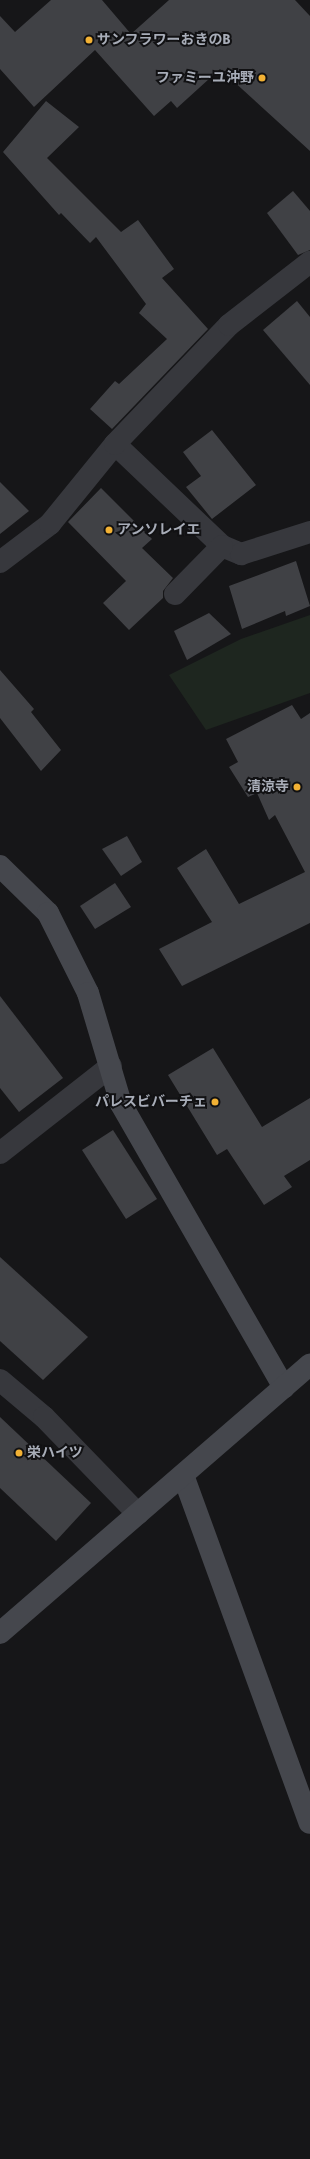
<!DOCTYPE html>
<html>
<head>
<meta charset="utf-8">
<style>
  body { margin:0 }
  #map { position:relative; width:310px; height:2159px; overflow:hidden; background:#161618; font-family:"Fira Sans Condensed","Noto Sans JP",sans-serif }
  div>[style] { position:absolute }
  .green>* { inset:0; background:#1e261f }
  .building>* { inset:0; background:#404145 }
  .street>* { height:22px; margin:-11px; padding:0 11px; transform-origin:11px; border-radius:11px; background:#37383d }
  .secondary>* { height:22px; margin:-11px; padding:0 11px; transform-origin:11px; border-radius:11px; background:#45474d }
  .dots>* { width:11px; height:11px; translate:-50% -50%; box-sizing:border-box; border:2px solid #111113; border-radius:50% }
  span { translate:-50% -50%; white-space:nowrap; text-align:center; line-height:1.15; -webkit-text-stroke:4px #111113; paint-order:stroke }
  .poi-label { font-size:14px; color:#a8adb8; font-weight:700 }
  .left { translate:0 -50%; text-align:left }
  .right { translate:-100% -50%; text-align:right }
</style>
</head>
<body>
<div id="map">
  <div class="green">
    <div style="clip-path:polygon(310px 615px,310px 693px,206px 730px,169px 675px,241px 639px)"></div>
  </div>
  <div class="building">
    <div style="clip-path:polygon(51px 0,102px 0,131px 34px,169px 0,295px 0,310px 16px,310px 151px,220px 69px,177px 108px,171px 101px,154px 116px,95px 50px,34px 107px,0 69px,0 16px,15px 32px)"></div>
    <div style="clip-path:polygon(46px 101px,79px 127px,47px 158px,121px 232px,138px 220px,174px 269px,162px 278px,208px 329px,112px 429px,90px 409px,115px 381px,119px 384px,167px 339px,139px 313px,146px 304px,96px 237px,90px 243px,61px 213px,59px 215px,3px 152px)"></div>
    <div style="clip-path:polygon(293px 191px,310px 211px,310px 250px,298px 255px,267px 213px)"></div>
    <div style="clip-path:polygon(297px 301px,310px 317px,310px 385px,263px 330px)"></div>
    <div style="clip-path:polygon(212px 430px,256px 485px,212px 519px,186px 487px,201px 476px,183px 452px)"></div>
    <div style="clip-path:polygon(0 482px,29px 511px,0 534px)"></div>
    <div style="clip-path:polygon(101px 488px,152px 539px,142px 548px,173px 578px,163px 591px,163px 598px,129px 630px,103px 603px,126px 581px,68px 522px)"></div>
    <div style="clip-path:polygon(296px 561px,310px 606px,286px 616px,285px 611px,242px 629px,229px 586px)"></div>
    <div style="clip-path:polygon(209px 613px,231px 634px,187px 660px,174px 631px)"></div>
    <div style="clip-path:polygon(0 670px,34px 709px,31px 712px,61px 750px,41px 771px,0 718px)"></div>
    <div style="clip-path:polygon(292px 705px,301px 719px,310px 713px,310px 923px,182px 986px,159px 949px,212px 922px,177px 868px,206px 849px,239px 904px,305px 872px,275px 815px,269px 820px,257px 793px,248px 797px,229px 767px,238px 762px,226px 739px)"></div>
    <div style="clip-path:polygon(127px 836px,142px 862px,121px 876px,102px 849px)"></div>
    <div style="clip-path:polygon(115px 883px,131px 907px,95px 929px,80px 906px)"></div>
    <div style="clip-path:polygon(0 996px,63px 1078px,19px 1112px,0 1088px)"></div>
    <div style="clip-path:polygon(213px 1048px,262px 1127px,310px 1098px,310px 1160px,284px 1176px,292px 1187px,264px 1205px,227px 1149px,217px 1155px,168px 1075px)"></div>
    <div style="clip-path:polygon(113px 1130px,157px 1199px,126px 1219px,82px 1150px)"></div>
    <div style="clip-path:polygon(0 1257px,88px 1337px,43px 1380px,0 1341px)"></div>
    <div style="clip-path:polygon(0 1417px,91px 1503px,56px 1541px,0 1488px)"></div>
  </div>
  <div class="street">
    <div style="left:115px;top:444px;width:148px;rotate:43.6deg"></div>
    <div style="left:222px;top:546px;width:21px;rotate:23deg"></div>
    <div style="left:241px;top:554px;width:72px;rotate:-17.7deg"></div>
    <div style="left:0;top:562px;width:63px;rotate:-37.2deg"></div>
    <div style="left:50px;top:524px;width:103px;rotate:-50.9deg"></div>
    <div style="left:115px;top:444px;width:165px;rotate:-46.2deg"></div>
    <div style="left:229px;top:325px;width:103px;rotate:-37.9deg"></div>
    <div style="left:175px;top:594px;width:67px;rotate:-45.6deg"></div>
    <div style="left:0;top:1153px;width:141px;rotate:-38.1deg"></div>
    <div style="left:0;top:1380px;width:57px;rotate:40.1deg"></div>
    <div style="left:44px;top:1417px;width:135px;rotate:45.9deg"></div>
  </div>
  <div class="secondary">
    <div style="left:0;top:866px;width:67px;rotate:44.4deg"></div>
    <div style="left:48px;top:913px;width:89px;rotate:63.4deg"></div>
    <div style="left:88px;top:993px;width:116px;rotate:73.4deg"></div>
    <div style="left:121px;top:1104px;width:327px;rotate:60.1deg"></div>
    <div style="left:183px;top:1475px;width:370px;rotate:70deg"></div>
    <div style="left:0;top:1633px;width:410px;rotate:-40.9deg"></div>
  </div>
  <div class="dots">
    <div style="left:89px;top:40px;background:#f2b134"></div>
    <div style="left:262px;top:78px;background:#f2b134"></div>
    <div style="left:109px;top:530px;background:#f2b134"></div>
    <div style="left:297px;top:787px;background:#f2b134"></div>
    <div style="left:215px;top:1102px;background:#f2b134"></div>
    <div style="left:19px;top:1453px;background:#f2b134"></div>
  </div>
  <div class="poi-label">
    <span class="left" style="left:97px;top:40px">サンフラワーおきのB</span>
    <span class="right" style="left:254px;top:78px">ファミーユ沖野</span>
    <span class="left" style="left:117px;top:530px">アンソレイエ</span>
    <span class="right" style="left:289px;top:787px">清涼寺</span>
    <span class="right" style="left:207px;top:1102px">パレスビバーチェ</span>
    <span class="left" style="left:27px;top:1453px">栄ハイツ</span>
  </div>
</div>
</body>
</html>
